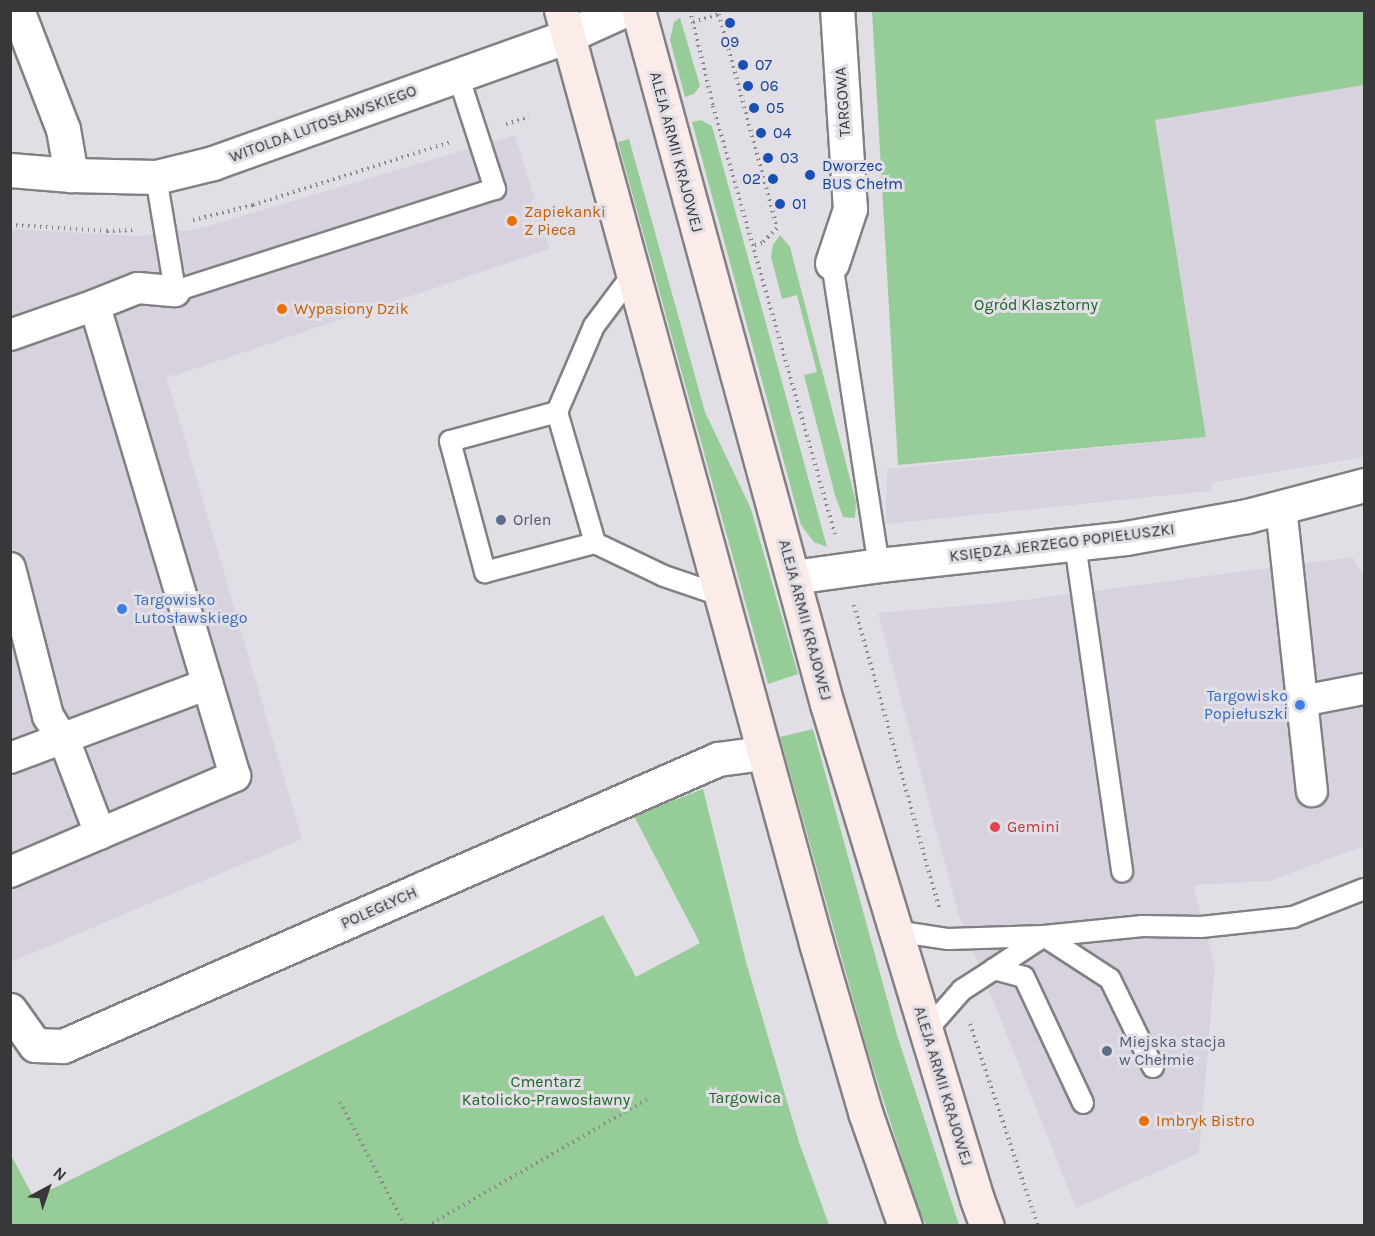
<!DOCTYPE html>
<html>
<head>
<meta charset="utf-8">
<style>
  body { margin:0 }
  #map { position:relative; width:1375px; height:1236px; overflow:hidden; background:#e1dfe5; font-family:Karla,sans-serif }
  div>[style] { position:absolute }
  .built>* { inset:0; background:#d7d2de }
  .green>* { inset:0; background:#95cc97 }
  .path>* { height:4px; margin-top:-2px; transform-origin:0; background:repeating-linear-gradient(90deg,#89878b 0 1.5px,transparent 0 6px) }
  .roads { filter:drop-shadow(2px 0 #828084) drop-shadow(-2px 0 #828084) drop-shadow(0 2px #828084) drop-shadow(0 -2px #828084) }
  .service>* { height:20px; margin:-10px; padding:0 10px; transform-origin:10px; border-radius:10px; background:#fff }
  .pedestrian>* { height:30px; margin:-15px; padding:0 15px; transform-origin:15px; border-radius:15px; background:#fff }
  .minor>* { height:33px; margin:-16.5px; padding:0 16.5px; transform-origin:16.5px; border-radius:16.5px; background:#fff }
  .tertiary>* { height:33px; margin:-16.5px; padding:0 16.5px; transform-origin:16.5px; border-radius:16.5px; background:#fff }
  .secondary>* { height:33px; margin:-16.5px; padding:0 16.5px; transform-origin:16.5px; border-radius:16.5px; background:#fcece9 }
  .dots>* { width:16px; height:16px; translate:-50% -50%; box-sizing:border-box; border:3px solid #e1dfe5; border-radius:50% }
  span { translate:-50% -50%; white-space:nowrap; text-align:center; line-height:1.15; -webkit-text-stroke:6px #e1dfe5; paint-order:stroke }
  .transit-label { font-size:16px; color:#164399 }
  .left { translate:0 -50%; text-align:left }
  .right { translate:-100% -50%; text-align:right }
  .street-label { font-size:16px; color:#383739 }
  .food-label { font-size:16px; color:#c56008 }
  .park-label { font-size:16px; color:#1c6627 }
  .service-label { font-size:16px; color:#4e5e75 }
  .shop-label { font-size:16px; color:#366cbe }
  .health-label { font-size:16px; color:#be3a42 }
  .frame { position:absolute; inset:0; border:12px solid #383739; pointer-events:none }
  .north { position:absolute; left:18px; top:1158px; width:60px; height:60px; -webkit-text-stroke:4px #e1dfe5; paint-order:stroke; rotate:40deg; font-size:16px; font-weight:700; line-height:24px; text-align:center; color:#383739 }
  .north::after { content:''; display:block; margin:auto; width:21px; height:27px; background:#383739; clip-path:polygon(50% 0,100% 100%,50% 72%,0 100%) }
</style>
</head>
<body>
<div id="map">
  <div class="built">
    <div style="clip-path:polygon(1364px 85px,1364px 457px,1213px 482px,1210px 491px,886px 524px,887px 469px,1206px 437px,1155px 120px)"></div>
    <div style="clip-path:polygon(515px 135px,550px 249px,167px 378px,302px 839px,11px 962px,10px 229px,139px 236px,198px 229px)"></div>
    <div style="clip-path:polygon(1352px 557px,1364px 577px,1364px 846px,1269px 881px,1193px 885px,1215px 966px,1199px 1153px,1076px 1208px,958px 912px,878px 613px,1017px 601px)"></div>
  </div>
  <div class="green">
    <div style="clip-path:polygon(872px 11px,1364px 11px,1364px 85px,1155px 120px,1206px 437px,898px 465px)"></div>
    <div style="clip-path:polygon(680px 18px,700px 86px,694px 94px,685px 97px,670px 40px,674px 22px)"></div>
    <div style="clip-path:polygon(701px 120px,712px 126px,827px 547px,814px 542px,801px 525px,692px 122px)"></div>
    <div style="clip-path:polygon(629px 139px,705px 412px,751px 509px,798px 674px,768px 684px,618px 142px)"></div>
    <div style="clip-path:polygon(780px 235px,790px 247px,856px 502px,855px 518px,843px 517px,835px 495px,804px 375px,817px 372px,797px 295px,782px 299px,771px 257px,773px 245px)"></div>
    <div style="clip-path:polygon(813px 729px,897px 1035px,959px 1225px,926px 1225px,918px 1209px,866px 1045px,780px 737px)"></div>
    <div style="clip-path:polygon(703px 789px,746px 962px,799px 1142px,829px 1225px,11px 1225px,11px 1155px,34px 1198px,603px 915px,636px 977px,700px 943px,634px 816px)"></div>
  </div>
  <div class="path">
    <div style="left:690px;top:10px;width:99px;rotate:76.5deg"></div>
    <div style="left:713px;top:106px;width:445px;rotate:74.1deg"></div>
    <div style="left:693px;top:22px;width:27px;rotate:-17deg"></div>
    <div style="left:719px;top:14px;width:222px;rotate:74.8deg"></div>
    <div style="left:777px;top:228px;width:21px;rotate:135deg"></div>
    <div style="left:762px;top:243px;width:10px;rotate:163deg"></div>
    <div style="left:506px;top:124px;width:24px;rotate:-17deg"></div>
    <div style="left:193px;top:220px;width:62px;rotate:-14deg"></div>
    <div style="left:253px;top:205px;width:207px;rotate:-17.7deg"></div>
    <div style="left:10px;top:225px;width:97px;rotate:3.5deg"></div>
    <div style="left:107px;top:231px;width:28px;rotate:-2deg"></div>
    <div style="left:854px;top:605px;width:314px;rotate:74.3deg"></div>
    <div style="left:970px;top:1024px;width:213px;rotate:71.4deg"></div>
    <div style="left:340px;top:1102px;width:140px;rotate:62.3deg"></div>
    <div style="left:427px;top:1226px;width:255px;rotate:-29.9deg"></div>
  </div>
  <div class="roads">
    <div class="service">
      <div style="left:156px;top:177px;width:116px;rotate:80.5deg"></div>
      <div style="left:175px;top:291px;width:336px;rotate:-17.7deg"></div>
      <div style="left:495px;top:189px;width:120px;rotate:-108deg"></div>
      <div style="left:832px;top:263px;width:306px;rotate:81.2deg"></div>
      <div style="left:633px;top:274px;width:65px;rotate:126.9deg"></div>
      <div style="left:594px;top:326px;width:94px;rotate:113.3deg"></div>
      <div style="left:557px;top:412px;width:136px;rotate:73.8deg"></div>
      <div style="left:595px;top:543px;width:76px;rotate:25.6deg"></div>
      <div style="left:664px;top:576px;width:59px;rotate:18.7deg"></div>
      <div style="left:557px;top:412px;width:111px;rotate:164.8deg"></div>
      <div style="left:450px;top:441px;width:136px;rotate:75deg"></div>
      <div style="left:485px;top:572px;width:114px;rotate:-14.8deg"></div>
      <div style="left:1075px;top:544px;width:331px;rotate:81.8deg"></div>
      <div style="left:895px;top:931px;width:54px;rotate:8.6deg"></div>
      <div style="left:948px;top:939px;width:96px;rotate:-1.8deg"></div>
      <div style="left:1044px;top:936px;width:79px;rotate:33.1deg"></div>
      <div style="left:1110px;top:979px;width:98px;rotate:64deg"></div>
      <div style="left:994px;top:969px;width:60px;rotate:-33.4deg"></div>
      <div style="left:1044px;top:936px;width:99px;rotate:-5.8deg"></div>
      <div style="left:1142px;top:926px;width:59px;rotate:1deg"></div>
      <div style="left:1201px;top:927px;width:93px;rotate:-6.2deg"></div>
      <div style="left:1293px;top:917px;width:76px;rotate:-21.5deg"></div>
      <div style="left:926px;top:1031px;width:55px;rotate:-48.7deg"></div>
      <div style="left:962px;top:990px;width:38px;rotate:-33deg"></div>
      <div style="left:994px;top:969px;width:31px;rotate:15deg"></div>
      <div style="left:1024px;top:977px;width:139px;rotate:64.9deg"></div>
    </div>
    <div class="pedestrian">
      <div style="left:10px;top:335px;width:90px;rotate:-19.4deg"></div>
      <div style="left:1281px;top:507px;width:286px;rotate:83.8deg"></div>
      <div style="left:10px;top:568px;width:153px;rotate:75.6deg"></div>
      <div style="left:48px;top:716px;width:36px;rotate:58deg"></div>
      <div style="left:67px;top:747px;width:93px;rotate:69.2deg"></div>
      <div style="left:1302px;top:701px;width:63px;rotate:-11deg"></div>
      <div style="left:10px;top:758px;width:211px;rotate:-20.5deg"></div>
      <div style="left:10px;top:872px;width:245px;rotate:-23.1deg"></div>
      <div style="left:235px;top:776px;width:491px;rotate:-106.6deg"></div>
      <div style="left:95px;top:305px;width:46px;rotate:-21.6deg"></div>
      <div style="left:138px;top:288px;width:37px;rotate:5deg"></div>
    </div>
    <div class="minor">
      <div style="left:17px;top:10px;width:128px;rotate:68.9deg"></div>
      <div style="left:63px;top:129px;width:47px;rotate:80.1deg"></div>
      <div style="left:832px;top:263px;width:57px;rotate:-71.6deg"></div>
      <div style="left:850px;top:209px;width:199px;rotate:-93.7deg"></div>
      <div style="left:793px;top:577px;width:87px;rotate:-7.9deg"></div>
      <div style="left:879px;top:565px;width:248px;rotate:-6.2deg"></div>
      <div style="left:1126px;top:538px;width:123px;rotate:-10.3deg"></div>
      <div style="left:1247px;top:516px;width:121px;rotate:-14.8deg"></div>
      <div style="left:10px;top:1010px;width:43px;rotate:54.5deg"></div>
      <div style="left:35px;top:1045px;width:28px;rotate:2deg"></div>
      <div style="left:63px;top:1046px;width:715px;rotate:-23.66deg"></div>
      <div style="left:718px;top:759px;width:44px;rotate:-7.8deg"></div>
    </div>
    <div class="tertiary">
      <div style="left:10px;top:170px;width:61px;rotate:4.7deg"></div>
      <div style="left:71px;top:175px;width:85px;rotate:1.3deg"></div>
      <div style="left:156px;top:177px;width:59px;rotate:-13.8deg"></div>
      <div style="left:213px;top:163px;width:376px;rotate:-19.7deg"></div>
      <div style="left:567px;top:36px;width:63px;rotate:-24.5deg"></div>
    </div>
    <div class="secondary">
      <div style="left:561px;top:10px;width:967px;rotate:74.71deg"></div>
      <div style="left:816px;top:943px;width:176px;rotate:73.8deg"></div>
      <div style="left:865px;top:1112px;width:121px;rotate:70.7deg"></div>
      <div style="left:638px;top:10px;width:719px;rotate:74.77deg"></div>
      <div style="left:827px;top:704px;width:517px;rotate:73.14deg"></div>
      <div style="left:977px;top:1199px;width:29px;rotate:70deg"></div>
    </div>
  </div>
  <div class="dots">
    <div style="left:730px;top:23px;background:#1a4fb4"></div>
    <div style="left:743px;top:65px;background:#1a4fb4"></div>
    <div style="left:748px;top:86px;background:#1a4fb4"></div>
    <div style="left:754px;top:108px;background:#1a4fb4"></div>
    <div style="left:761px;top:133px;background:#1a4fb4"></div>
    <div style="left:768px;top:158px;background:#1a4fb4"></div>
    <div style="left:810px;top:175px;background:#1a4fb4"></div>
    <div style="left:773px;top:179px;background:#1a4fb4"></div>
    <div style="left:780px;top:204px;background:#1a4fb4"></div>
    <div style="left:512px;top:221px;background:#e8710a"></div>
    <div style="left:282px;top:309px;background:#e8710a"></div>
    <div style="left:501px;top:520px;background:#5c6f8a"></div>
    <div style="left:122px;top:609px;background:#3f7fe0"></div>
    <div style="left:1300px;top:705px;background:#3f7fe0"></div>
    <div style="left:995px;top:827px;background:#e0444e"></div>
    <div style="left:1107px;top:1051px;background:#5c6f8a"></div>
    <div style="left:1144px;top:1121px;background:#e8710a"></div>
  </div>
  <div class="transit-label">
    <span style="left:730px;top:42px">09</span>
    <span class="left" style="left:755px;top:65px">07</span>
    <span class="left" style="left:760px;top:86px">06</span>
    <span class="left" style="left:766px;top:108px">05</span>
    <span class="left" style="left:773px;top:133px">04</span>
    <span class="left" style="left:780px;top:158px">03</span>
    <span class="left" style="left:822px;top:175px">Dworzec<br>BUS Chełm</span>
    <span class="right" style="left:761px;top:179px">02</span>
    <span class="left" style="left:792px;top:204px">01</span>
  </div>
  <div class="street-label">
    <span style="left:843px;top:102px;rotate:-94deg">TARGOWA</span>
    <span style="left:323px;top:124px;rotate:-20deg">WITOLDA LUTOSŁAWSKIEGO</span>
    <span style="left:676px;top:152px;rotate:75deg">ALEJA ARMII KRAJOWEJ</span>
    <span style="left:1062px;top:543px;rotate:-7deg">KSIĘDZA JERZEGO POPIEŁUSZKI</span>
    <span style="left:805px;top:620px;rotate:75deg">ALEJA ARMII KRAJOWEJ</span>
    <span style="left:379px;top:908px;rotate:-24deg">POLEGŁYCH</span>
    <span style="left:943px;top:1086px;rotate:73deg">ALEJA ARMII KRAJOWEJ</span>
  </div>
  <div class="food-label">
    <span class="left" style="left:524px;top:221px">Zapiekanki<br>Z Pieca</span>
    <span class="left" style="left:294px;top:309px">Wypasiony Dzik</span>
    <span class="left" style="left:1156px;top:1121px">Imbryk Bistro</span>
  </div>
  <div class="park-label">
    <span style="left:1036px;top:305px">Ogród Klasztorny</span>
    <span style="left:546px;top:1091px">Cmentarz<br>Katolicko-Prawosławny</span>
    <span style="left:745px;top:1098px">Targowica</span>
  </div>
  <div class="service-label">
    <span class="left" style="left:513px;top:520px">Orlen</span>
    <span class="left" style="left:1119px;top:1051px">Miejska stacja<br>w Chełmie</span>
  </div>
  <div class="shop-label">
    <span class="left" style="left:134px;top:609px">Targowisko<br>Lutosławskiego</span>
    <span class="right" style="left:1288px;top:705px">Targowisko<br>Popiełuszki</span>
  </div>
  <div class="health-label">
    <span class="left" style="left:1007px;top:827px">Gemini</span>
  </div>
  <div class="frame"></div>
  <div class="north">N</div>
</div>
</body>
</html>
